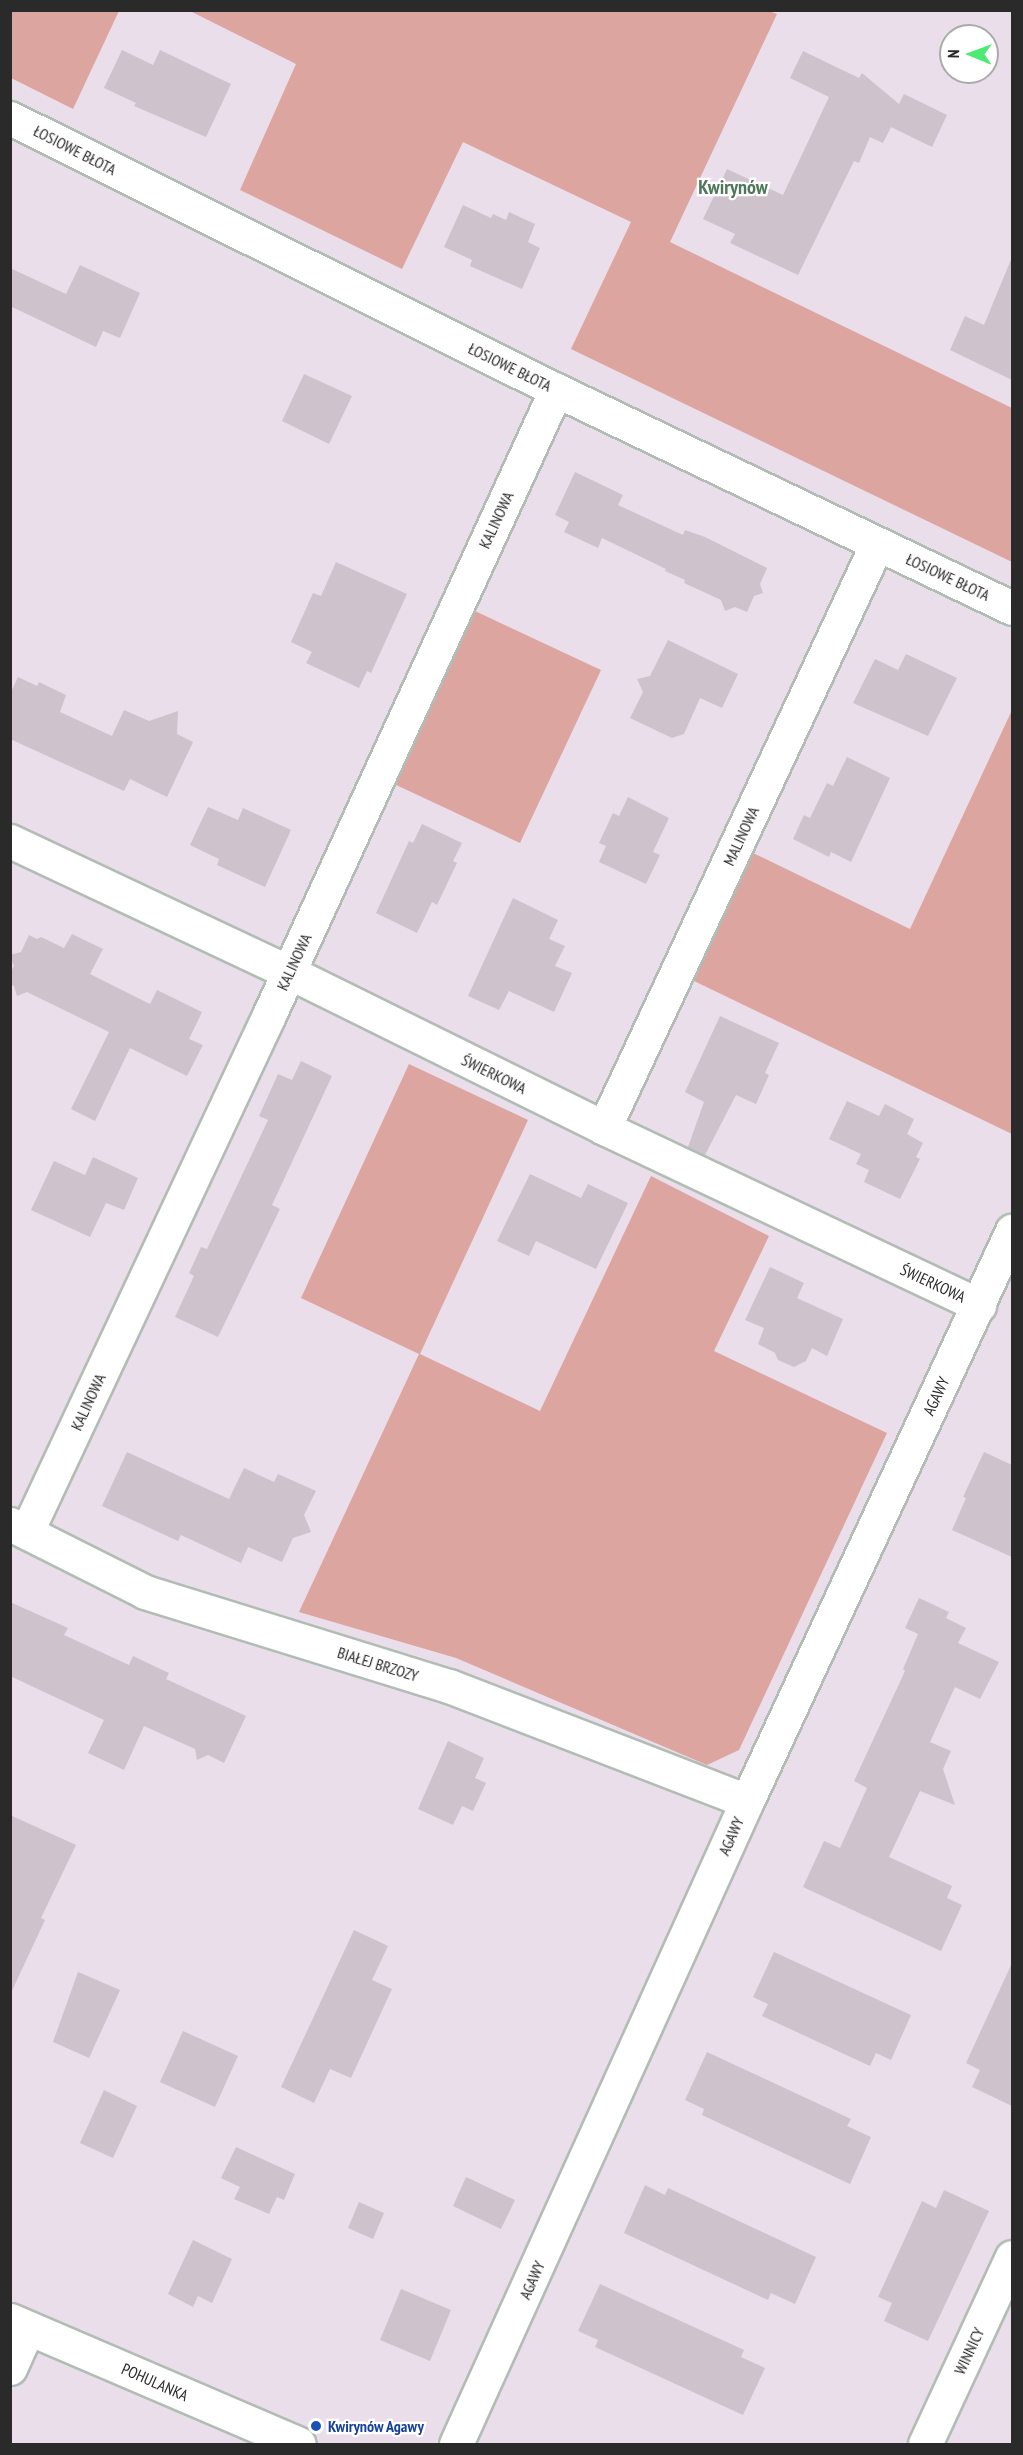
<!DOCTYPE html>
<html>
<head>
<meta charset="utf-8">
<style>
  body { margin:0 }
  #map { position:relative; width:1023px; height:2455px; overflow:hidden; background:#ebdeeb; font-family:"PT Sans Narrow",sans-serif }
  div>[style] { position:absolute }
  .green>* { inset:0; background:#dda59f }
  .building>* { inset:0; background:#cec2cd }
  .roads { filter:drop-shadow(2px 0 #b1bdb4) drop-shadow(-2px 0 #b1bdb4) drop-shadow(0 2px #b1bdb4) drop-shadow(0 -2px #b1bdb4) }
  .minor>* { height:33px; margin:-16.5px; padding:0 16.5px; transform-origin:16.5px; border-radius:16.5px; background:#fff }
  .dots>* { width:16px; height:16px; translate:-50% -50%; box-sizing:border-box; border:3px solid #fff; border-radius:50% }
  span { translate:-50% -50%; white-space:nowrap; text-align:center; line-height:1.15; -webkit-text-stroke:4.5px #fff; paint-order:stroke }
  .street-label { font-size:16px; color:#2a2a2a }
  .transit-label { font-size:16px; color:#164399; font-weight:700 }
  .left { translate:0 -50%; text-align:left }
  .quarter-label { font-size:20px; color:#4f7759; font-weight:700 }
  .frame { position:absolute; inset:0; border:12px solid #2a2a2a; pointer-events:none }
  .north { position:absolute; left:939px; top:24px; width:60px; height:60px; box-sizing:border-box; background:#fff; border:2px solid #aaa; border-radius:50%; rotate:271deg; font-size:16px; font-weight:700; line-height:24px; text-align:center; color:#2a2a2a }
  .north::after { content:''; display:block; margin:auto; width:21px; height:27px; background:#4cea73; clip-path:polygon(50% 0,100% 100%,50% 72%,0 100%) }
</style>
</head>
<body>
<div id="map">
  <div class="green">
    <div style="clip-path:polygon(10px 11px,119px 11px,73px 109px,11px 78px)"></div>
    <div style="clip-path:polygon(769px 11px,777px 14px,670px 242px,1012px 408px,1012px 562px,571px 349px,631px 222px,463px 142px,402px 269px,240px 190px,296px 64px,190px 11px)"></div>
    <div style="clip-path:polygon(475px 611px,601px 670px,520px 843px,394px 784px)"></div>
    <div style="clip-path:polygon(1012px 710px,1012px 1134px,694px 981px,753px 853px,910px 929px)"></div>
    <div style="clip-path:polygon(409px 1064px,528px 1120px,420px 1354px,540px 1411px,651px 1176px,769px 1236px,714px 1351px,887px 1433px,739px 1750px,707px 1765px,456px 1658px,299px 1612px,419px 1354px,301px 1298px)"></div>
  </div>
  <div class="building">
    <div style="clip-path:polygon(122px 50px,153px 65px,160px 50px,231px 84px,206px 137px,134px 106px,136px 103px,104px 88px)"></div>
    <div style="clip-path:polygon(803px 51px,859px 78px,862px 73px,899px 104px,904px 94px,947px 115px,932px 147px,891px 127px,883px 143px,870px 137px,859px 163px,854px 161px,798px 275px,730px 243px,735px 234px,703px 219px,727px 169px,783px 195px,829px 97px,790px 78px)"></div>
    <div style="clip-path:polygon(463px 205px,491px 218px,493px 214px,506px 220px,509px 212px,535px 224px,528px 242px,540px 248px,522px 289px,470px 266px,472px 260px,444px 247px)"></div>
    <div style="clip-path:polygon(1012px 257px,1012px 380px,950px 350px,965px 316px,984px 325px)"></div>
    <div style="clip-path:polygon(80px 265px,140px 293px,120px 338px,103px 331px,96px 347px,10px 306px,10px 268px,66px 294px)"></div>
    <div style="clip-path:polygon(304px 374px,352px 396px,329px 444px,282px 421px)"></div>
    <div style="clip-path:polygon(575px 472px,623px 495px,618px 505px,683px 535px,685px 530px,705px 537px,767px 568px,760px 584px,763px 593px,754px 596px,747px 612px,735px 607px,725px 611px,721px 600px,684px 583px,685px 580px,665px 571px,666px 569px,602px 538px,598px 548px,564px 532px,569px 522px,555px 515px)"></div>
    <div style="clip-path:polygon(336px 562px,407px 594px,371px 673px,367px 671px,359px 688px,306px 663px,312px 652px,291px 642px,313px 593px,321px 596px)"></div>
    <div style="clip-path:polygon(668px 640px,738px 674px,722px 708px,700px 698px,684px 734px,672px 738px,630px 718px,643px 692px,637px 679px,650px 676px)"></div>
    <div style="clip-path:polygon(906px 654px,957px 678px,928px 736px,853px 703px,875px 659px,898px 670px)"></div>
    <div style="clip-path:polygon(18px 677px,37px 686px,39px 682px,66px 695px,60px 712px,112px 736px,124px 710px,149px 721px,178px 711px,177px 734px,193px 742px,167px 797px,130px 779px,124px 791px,10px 739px,10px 694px)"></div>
    <div style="clip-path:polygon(847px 757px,890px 778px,851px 862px,831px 852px,829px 857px,793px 839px,804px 815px,810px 818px,827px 783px,833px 786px)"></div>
    <div style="clip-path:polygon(628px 797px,669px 818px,653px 852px,660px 855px,646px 884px,599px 862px,606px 846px,599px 843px,613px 813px,619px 816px)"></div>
    <div style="clip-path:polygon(208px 807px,238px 820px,243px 808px,291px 830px,265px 887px,217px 865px,219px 859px,190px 845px)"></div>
    <div style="clip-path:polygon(422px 824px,462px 843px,453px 861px,457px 863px,437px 905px,432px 902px,417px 933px,376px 913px,409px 841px,413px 843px)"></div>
    <div style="clip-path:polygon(513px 898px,558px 920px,549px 939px,565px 946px,555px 966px,572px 973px,554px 1012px,509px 991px,499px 1010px,468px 996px)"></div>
    <div style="clip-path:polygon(72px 934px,103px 949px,90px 974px,150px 1004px,157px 990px,202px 1012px,189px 1039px,203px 1045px,187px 1076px,130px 1048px,95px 1121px,71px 1109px,109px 1032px,27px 992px,17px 996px,14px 986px,10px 984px,10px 973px,14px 966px,10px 955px,21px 952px,29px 935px,37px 939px,41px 937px,64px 948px)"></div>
    <div style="clip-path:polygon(720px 1016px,779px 1043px,765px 1073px,769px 1075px,756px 1104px,736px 1095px,705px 1155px,688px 1147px,704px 1102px,685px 1092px)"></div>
    <div style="clip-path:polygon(301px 1061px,332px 1076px,272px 1205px,280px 1209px,218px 1337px,175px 1317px,194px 1276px,189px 1273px,201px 1247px,207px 1249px,268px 1120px,259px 1116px,278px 1074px,292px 1080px)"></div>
    <div style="clip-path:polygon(847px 1101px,879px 1116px,885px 1104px,914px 1119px,907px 1134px,923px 1143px,916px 1157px,920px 1159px,900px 1199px,864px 1182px,869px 1170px,856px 1164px,861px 1154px,829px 1139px)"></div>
    <div style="clip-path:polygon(93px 1157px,138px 1178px,124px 1210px,106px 1203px,90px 1237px,31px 1210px,54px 1161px,85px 1175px)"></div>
    <div style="clip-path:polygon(530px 1174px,581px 1198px,588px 1184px,628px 1203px,596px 1269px,536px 1241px,529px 1256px,497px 1241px)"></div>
    <div style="clip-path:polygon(770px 1267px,804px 1283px,797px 1298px,843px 1319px,827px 1356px,812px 1348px,806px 1361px,794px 1367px,778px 1360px,775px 1353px,758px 1344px,764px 1328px,745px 1320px)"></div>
    <div style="clip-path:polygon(127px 1452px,229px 1499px,244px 1468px,274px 1482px,278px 1474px,316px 1491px,304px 1515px,311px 1532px,293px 1538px,282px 1562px,248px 1547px,241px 1563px,181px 1535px,178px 1541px,102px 1506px)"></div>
    <div style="clip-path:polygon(984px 1452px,1012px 1465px,1012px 1557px,952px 1530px,966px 1498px,963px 1497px)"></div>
    <div style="clip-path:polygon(919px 1598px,949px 1612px,946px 1618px,966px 1628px,958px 1643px,999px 1662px,980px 1699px,955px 1687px,930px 1742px,951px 1751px,943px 1769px,955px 1805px,920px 1791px,889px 1857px,952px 1886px,947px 1898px,962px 1905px,941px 1951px,803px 1887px,824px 1841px,840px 1848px,867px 1788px,854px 1781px,905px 1671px,903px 1669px,918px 1634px,905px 1628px)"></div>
    <div style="clip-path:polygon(10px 1602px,68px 1628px,64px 1635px,129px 1665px,133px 1656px,169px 1673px,166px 1679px,246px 1716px,224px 1763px,208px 1755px,197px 1760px,195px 1749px,144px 1726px,124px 1770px,88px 1753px,104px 1720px,10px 1676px)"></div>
    <div style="clip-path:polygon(448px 1741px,484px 1758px,475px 1778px,486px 1783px,473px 1811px,462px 1806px,453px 1825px,418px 1809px)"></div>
    <div style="clip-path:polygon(10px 1815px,76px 1845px,41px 1918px,45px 1920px,10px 1995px)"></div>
    <div style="clip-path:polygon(354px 1930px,388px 1946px,372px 1980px,392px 1989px,351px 2078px,330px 2069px,314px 2103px,281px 2087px)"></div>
    <div style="clip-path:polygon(774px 1952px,911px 2015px,891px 2060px,876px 2053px,870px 2066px,762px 2016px,768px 2004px,753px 1997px)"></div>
    <div style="clip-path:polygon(1012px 1963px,1012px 2106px,972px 2087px,980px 2070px,966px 2063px)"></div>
    <div style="clip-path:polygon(78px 1972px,120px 1990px,89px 2058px,53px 2042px)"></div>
    <div style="clip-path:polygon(183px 2031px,238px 2056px,215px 2107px,160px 2082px)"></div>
    <div style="clip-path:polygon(707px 2052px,851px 2119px,847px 2126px,871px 2137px,850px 2184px,702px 2115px,704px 2109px,685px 2100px)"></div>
    <div style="clip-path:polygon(104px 2090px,137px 2106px,113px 2158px,80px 2143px)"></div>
    <div style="clip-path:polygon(236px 2147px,295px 2174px,284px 2200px,277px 2197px,269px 2214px,234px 2199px,240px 2187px,221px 2178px)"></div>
    <div style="clip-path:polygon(466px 2177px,515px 2200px,501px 2229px,453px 2206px)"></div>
    <div style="clip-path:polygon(645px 2185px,665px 2195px,668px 2188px,816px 2257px,795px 2304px,771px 2293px,768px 2300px,624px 2233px)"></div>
    <div style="clip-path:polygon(944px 2190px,989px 2211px,928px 2341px,884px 2321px,892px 2303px,878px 2297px,922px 2201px,936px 2208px)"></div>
    <div style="clip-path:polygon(359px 2202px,384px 2213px,373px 2239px,348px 2228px)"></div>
    <div style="clip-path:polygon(193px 2240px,232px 2259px,212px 2303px,198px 2296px,193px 2307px,168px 2294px)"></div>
    <div style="clip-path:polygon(600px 2284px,744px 2350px,741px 2357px,765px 2368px,743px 2415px,595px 2347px,598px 2340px,578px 2331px)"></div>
    <div style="clip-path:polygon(401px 2289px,451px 2310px,430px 2361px,380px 2340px)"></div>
  </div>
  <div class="roads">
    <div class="minor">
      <div style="left:10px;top:118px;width:610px;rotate:26.48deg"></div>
      <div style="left:556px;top:390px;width:505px;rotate:25.55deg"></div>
      <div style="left:10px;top:841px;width:308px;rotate:25.2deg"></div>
      <div style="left:289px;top:972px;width:352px;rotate:26.3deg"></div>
      <div style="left:604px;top:1128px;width:415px;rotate:25.3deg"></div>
      <div style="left:604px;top:1128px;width:645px;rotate:-64.95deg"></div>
      <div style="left:10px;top:1524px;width:151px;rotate:26.7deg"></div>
      <div style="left:145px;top:1592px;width:318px;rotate:17.2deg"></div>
      <div style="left:449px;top:1686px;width:319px;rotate:21.1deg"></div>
      <div style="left:27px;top:1531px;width:570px;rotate:-64.87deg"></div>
      <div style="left:269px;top:1015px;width:688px;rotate:-65.34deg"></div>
      <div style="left:10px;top:2320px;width:314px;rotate:23.2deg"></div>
      <div style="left:10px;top:2368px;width:44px;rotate:-65.8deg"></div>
      <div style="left:456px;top:2444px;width:706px;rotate:-65.65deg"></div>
      <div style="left:747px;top:1801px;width:629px;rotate:-65.07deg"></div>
      <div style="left:925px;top:2444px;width:206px;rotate:-65.1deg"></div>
    </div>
  </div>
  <div class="dots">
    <div style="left:316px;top:2426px;background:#1a4fb4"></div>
  </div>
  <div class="street-label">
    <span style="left:75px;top:150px;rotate:27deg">ŁOSIOWE BŁOTA</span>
    <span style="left:510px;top:367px;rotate:26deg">ŁOSIOWE BŁOTA</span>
    <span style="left:496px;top:520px;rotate:-65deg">KALINOWA</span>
    <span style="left:948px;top:577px;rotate:25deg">ŁOSIOWE BŁOTA</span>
    <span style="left:741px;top:836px;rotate:-65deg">MALINOWA</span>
    <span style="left:294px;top:962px;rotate:-65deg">KALINOWA</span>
    <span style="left:494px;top:1074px;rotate:26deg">ŚWIERKOWA</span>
    <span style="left:933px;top:1283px;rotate:25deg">ŚWIERKOWA</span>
    <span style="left:936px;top:1396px;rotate:-65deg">AGAWY</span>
    <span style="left:88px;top:1402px;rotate:-65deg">KALINOWA</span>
    <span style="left:378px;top:1664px;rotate:17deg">BIAŁEJ BRZOZY</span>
    <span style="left:731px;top:1836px;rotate:-66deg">AGAWY</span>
    <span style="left:532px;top:2280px;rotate:-66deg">AGAWY</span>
    <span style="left:969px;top:2351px;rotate:-65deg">WINNICY</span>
    <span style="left:155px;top:2382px;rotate:24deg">POHULANKA</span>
  </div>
  <div class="transit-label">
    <span class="left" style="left:328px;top:2426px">Kwirynów Agawy</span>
  </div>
  <div class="quarter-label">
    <span style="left:733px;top:187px">Kwirynów</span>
  </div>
  <div class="frame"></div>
  <div class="north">N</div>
</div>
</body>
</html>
